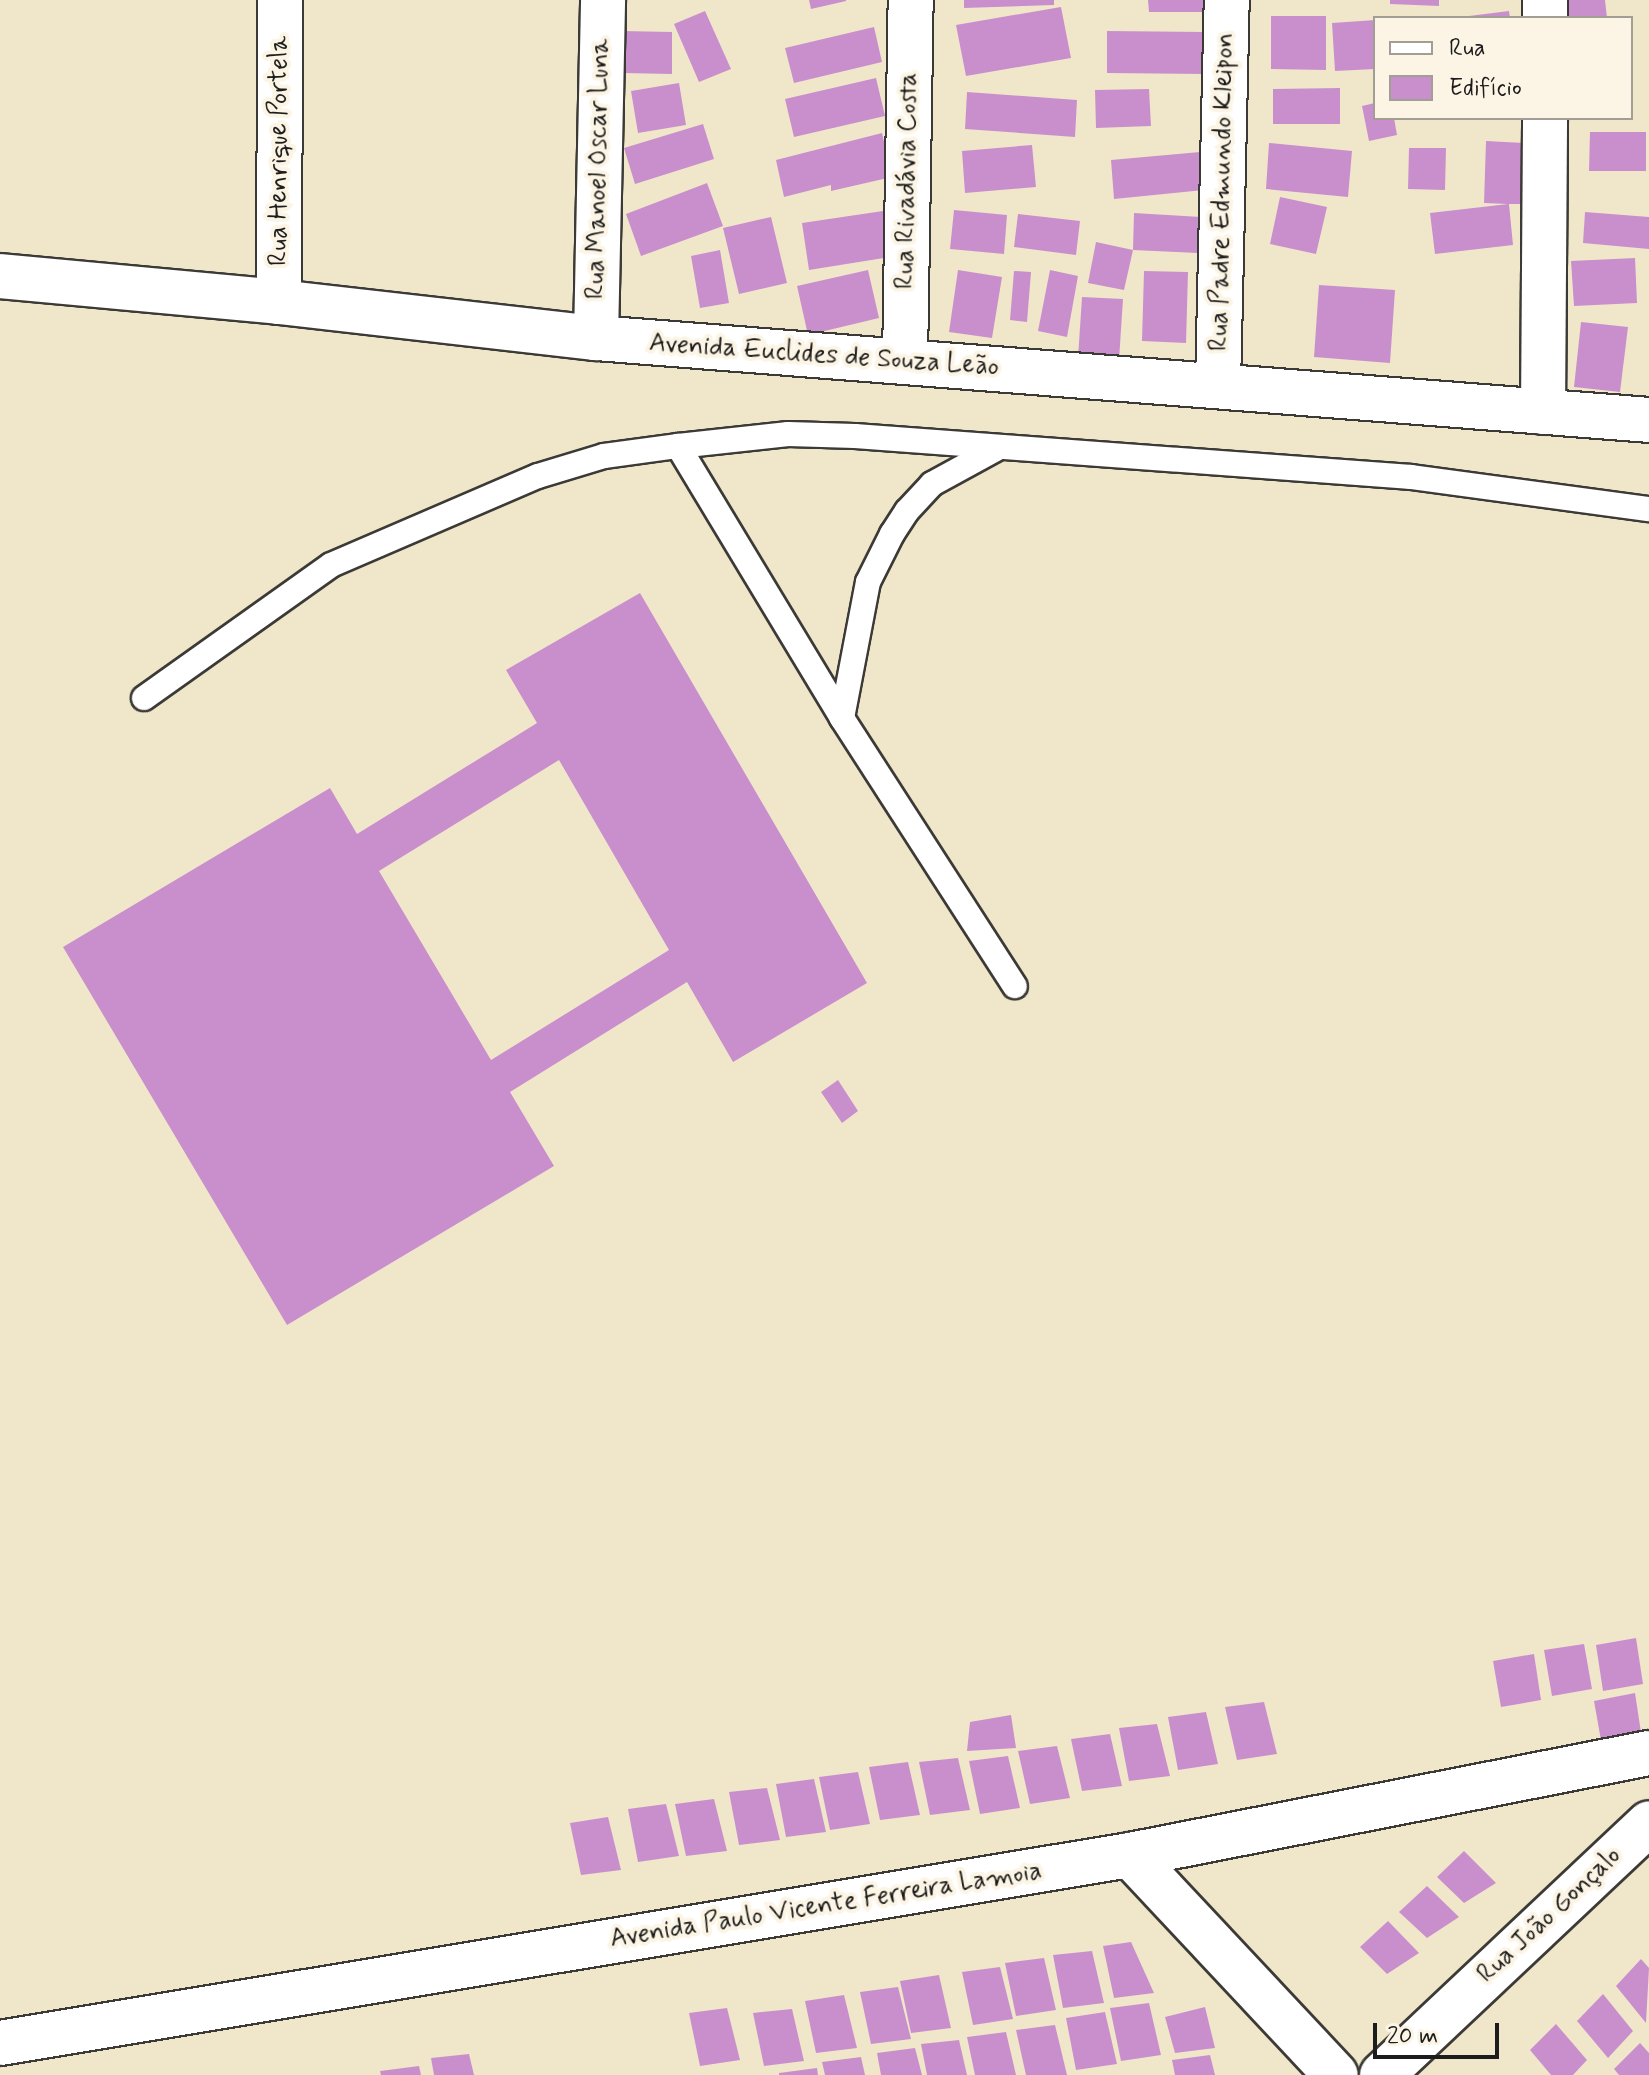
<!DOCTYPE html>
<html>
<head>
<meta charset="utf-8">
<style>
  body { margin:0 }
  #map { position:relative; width:1649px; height:2075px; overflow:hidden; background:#f0e7ca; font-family:Mynerve,sans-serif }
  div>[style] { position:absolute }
  .building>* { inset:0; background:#c98fcd }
  .roads { filter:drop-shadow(2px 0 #3c3a36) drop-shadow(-2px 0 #3c3a36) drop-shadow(0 2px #3c3a36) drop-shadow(0 -2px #3c3a36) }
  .lane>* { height:24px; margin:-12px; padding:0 12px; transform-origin:12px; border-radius:12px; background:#fff }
  .street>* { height:44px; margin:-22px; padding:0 22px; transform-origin:22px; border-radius:22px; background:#fff }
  span { translate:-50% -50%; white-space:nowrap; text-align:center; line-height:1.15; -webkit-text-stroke:8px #fcf5e5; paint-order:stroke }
  .street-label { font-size:26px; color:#1c1c1c }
  .legend { position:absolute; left:1373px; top:16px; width:260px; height:104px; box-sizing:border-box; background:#fcf5e5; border:2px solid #a29e95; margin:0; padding:10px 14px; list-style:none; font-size:24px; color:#1c1c1c }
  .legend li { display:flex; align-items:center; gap:16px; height:40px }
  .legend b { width:40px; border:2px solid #a29e95 }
  .scale { position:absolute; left:1373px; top:2023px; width:126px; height:36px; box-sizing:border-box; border:4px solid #1c1c1c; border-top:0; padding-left:10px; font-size:24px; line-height:28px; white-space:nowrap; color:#1c1c1c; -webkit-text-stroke:6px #fcf5e5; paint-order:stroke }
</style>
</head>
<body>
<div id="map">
  <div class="building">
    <div style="clip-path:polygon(809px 0,846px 0,846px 1px,811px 9px)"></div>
    <div style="clip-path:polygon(964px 0,1054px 0,1054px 5px,964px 8px)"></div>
    <div style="clip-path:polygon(1148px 0,1211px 0,1211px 12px,1149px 12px)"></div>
    <div style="clip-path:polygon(1390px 0,1439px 0,1439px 6px,1390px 4px)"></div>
    <div style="clip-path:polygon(1558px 0,1605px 0,1607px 18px,1559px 18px)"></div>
    <div style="clip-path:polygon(1061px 7px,1071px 58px,966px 76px,956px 25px)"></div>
    <div style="clip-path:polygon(705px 11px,731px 69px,699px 82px,674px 24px)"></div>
    <div style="clip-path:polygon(1509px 11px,1510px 18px,1469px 18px,1469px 16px)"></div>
    <div style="clip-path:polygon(1271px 16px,1326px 16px,1326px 70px,1271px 69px)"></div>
    <div style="clip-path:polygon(1375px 20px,1375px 69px,1335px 71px,1332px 23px)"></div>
    <div style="clip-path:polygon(874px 27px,882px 62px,794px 83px,785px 48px)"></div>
    <div style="clip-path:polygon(622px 31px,672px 32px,672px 74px,622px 73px)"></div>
    <div style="clip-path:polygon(1107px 31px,1205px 32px,1204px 74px,1107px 73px)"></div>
    <div style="clip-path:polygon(876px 78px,885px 116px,794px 137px,785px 99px)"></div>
    <div style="clip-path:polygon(679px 83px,686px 125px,638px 133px,631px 91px)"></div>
    <div style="clip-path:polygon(1340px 88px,1340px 124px,1273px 124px,1273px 89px)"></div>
    <div style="clip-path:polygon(1149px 89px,1151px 126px,1096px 128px,1095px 90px)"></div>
    <div style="clip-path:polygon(967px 92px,1077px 100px,1075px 137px,965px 129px)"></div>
    <div style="clip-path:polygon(1375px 103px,1375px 118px,1394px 118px,1397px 135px,1369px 141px,1362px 106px)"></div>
    <div style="clip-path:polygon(703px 124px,714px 159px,635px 184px,624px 148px)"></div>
    <div style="clip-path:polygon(1590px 132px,1646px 132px,1646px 171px,1589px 171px)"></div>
    <div style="clip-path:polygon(882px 133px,892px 177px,831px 191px,831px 185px,784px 197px,776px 160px)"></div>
    <div style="clip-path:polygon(1486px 141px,1524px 143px,1522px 204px,1509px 204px,1513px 245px,1435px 254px,1430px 213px,1508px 204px,1484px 203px)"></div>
    <div style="clip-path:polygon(1269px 143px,1352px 151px,1348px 197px,1266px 189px)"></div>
    <div style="clip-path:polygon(1032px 145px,1036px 187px,965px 193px,962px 151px)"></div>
    <div style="clip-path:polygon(1409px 148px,1446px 148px,1445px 190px,1408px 189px)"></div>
    <div style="clip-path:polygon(1200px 152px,1204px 190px,1114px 199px,1111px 160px)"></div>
    <div style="clip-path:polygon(707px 183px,723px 226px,641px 256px,626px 214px)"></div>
    <div style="clip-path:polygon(1280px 197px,1327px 207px,1316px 254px,1270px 244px)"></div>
    <div style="clip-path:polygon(954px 210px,1007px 215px,1004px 254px,950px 249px)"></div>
    <div style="clip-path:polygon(883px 211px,890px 257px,809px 270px,802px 223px)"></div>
    <div style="clip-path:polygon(1585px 212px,1649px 217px,1649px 249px,1583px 243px)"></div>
    <div style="clip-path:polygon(1134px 213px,1201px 217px,1198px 253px,1133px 250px)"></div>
    <div style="clip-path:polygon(1018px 214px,1080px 221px,1076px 255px,1014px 247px)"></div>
    <div style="clip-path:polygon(771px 217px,787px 283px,739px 294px,723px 228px)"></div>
    <div style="clip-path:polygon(1096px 242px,1133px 250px,1124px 290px,1088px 283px)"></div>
    <div style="clip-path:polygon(720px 250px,729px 303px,700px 308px,691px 256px)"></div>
    <div style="clip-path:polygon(1635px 258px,1637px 303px,1574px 306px,1571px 261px)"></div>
    <div style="clip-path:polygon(868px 270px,879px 318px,808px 335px,797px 286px)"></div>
    <div style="clip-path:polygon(958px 270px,1002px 277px,992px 338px,949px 332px)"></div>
    <div style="clip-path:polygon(1050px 270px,1078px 276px,1067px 337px,1038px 331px)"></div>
    <div style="clip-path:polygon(1014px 271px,1031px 272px,1027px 322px,1010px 320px)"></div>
    <div style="clip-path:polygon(1144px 271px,1188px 272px,1186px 343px,1142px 341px)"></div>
    <div style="clip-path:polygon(1319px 285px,1395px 290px,1390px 363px,1314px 357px)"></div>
    <div style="clip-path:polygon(1082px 297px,1123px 299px,1119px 360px,1078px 358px)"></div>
    <div style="clip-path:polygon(1581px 322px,1628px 327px,1620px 392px,1574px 387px)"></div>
    <div style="clip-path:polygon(evenodd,640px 593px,867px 983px,733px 1062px,687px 982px,510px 1092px,554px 1166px,287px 1325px,63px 947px,330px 788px,357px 834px,537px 723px,506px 670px,640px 593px,559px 760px,669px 950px,491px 1060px,379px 871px,559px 760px)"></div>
    <div style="clip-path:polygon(838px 1080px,858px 1111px,842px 1123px,821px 1092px)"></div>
    <div style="clip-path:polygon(1636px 1638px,1643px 1684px,1603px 1691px,1596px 1645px)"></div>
    <div style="clip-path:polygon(1584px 1644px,1592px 1689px,1552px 1696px,1544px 1650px)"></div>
    <div style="clip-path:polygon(1534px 1654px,1541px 1700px,1501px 1707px,1493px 1661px)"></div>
    <div style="clip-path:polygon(1635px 1693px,1642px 1739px,1602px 1746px,1594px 1701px)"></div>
    <div style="clip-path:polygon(1264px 1702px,1277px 1754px,1237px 1760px,1225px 1707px)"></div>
    <div style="clip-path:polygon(1206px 1712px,1218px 1764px,1178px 1770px,1168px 1717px)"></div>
    <div style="clip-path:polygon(1011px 1715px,1016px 1748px,967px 1751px,970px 1722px)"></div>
    <div style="clip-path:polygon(1157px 1724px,1170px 1776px,1129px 1781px,1119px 1728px)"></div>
    <div style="clip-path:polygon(1110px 1734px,1122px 1786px,1082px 1791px,1071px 1739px)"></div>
    <div style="clip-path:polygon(1057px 1746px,1070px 1798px,1030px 1804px,1018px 1751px)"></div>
    <div style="clip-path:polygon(1008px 1756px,1020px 1808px,980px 1814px,969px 1761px)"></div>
    <div style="clip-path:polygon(958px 1758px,970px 1810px,930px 1815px,919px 1762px)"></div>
    <div style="clip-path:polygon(908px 1762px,920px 1815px,880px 1820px,869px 1767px)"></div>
    <div style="clip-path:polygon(858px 1772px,870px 1824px,830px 1830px,819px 1777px)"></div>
    <div style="clip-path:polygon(814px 1779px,826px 1832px,786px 1837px,776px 1784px)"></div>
    <div style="clip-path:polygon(767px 1788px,780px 1840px,739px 1845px,729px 1792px)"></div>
    <div style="clip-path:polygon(714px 1799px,727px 1851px,686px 1856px,675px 1804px)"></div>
    <div style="clip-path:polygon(666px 1804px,679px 1856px,638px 1862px,628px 1809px)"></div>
    <div style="clip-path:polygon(608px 1817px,621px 1870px,581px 1875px,570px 1823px)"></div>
    <div style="clip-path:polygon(1464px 1851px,1496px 1883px,1464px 1903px,1437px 1877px)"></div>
    <div style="clip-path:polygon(1427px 1886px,1459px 1917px,1427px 1938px,1399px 1912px)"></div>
    <div style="clip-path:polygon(1388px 1921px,1419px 1953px,1387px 1974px,1360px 1947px)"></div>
    <div style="clip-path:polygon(1131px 1942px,1154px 1993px,1114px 1998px,1103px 1946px)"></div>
    <div style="clip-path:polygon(1092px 1951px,1104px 2003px,1063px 2008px,1053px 1955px)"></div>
    <div style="clip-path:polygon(1044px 1958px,1056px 2010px,1016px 2016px,1005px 1963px)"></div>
    <div style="clip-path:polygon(1641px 1959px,1649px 1968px,1646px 2023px,1616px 1986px)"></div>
    <div style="clip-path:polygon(1000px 1967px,1013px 2019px,973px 2025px,962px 1972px)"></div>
    <div style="clip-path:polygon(939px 1975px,951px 2028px,911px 2033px,900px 1981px)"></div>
    <div style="clip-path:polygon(898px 1987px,911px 2039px,871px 2044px,860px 1992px)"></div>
    <div style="clip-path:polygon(1603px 1994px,1633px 2031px,1608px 2058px,1577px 2021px)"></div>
    <div style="clip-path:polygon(844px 1995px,857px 2048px,816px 2053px,805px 2001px)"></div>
    <div style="clip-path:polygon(1149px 2003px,1161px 2055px,1121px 2061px,1110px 2008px)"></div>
    <div style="clip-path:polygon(1205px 2007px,1215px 2048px,1175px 2053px,1165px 2017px)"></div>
    <div style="clip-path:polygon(727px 2008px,740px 2060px,700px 2066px,689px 2013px)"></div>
    <div style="clip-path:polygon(792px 2009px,804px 2061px,764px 2066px,753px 2013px)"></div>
    <div style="clip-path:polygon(1105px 2012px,1117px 2064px,1076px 2070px,1066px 2018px)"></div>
    <div style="clip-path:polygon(1556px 2024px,1587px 2060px,1573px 2075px,1551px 2075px,1530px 2050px)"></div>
    <div style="clip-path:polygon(1055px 2025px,1067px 2075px,1026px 2075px,1016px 2030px)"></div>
    <div style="clip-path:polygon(1006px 2032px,1016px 2075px,975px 2075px,967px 2037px)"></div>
    <div style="clip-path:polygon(959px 2040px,967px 2075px,927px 2075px,921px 2044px)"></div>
    <div style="clip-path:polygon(1640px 2043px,1649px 2053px,1649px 2075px,1619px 2075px,1614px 2069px)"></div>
    <div style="clip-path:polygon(915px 2048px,922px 2075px,881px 2075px,877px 2053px)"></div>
    <div style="clip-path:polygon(469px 2054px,474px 2075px,434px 2075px,431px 2058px)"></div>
    <div style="clip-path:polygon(1210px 2055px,1215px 2075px,1175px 2075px,1172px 2060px)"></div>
    <div style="clip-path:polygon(861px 2057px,865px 2075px,825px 2075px,822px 2062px)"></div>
    <div style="clip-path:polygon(419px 2066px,421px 2075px,381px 2075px,380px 2071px)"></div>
    <div style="clip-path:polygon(817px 2068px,818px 2075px,779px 2075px,779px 2073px)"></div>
  </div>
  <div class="roads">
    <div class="lane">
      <div style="left:678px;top:446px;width:318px;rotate:58.9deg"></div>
      <div style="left:842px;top:718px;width:319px;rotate:57.2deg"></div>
      <div style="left:144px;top:698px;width:229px;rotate:-35.4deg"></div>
      <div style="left:331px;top:565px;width:225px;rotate:-23.3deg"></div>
      <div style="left:538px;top:476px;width:69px;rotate:-16.9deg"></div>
      <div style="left:604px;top:456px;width:75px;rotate:-7.7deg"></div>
      <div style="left:678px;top:446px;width:111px;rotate:-6.2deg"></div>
      <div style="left:788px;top:434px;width:67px;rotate:1.7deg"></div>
      <div style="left:855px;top:436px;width:558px;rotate:4.22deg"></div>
      <div style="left:1411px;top:477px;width:240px;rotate:7.7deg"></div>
      <div style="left:842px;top:718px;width:138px;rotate:-79.2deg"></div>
      <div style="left:868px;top:582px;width:54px;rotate:-63.4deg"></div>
      <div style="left:892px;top:534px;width:27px;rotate:-57deg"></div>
      <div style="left:907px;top:511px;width:37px;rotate:-47deg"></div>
      <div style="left:932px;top:484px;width:73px;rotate:-28.7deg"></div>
    </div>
    <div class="street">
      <div style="left:1545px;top:18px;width:18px;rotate:-90deg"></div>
      <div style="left:0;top:276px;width:280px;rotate:5.3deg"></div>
      <div style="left:279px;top:302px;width:319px;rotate:6.5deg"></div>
      <div style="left:596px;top:338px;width:1056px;rotate:4.45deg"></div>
      <div style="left:279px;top:302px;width:302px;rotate:-89.8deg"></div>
      <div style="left:596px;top:338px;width:338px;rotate:-88.8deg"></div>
      <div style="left:905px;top:362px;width:362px;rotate:-89.1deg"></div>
      <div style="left:1218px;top:385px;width:385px;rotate:-88.7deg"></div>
      <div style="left:1543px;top:412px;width:294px;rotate:-89.6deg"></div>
      <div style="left:1130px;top:1855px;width:301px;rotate:46.9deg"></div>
      <div style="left:0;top:2043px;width:1146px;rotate:-9.45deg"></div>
      <div style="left:1130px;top:1855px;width:529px;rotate:-11.12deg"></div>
      <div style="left:1382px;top:2075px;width:367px;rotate:-43.3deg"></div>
    </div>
  </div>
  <div class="street-label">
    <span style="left:280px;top:151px;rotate:-90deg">Rua Henrique Portela</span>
    <span style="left:599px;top:169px;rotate:-89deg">Rua Manoel Oscar Luna</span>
    <span style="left:908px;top:181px;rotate:-89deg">Rua Rivadávia Costa</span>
    <span style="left:1223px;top:192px;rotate:-89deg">Rua Padre Edmundo Kleipon</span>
    <span style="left:824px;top:356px;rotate:4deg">Avenida Euclides de Souza Leão</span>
    <span style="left:826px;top:1906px;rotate:-9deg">Avenida Paulo Vicente Ferreira Lamoia</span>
    <span style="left:1550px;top:1916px;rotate:-43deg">Rua João Gonçalo</span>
  </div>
  <ul class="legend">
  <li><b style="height:10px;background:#fff"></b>Rua</li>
  <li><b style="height:22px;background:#c98fcd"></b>Edifício</li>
  </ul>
  <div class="scale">20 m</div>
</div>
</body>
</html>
